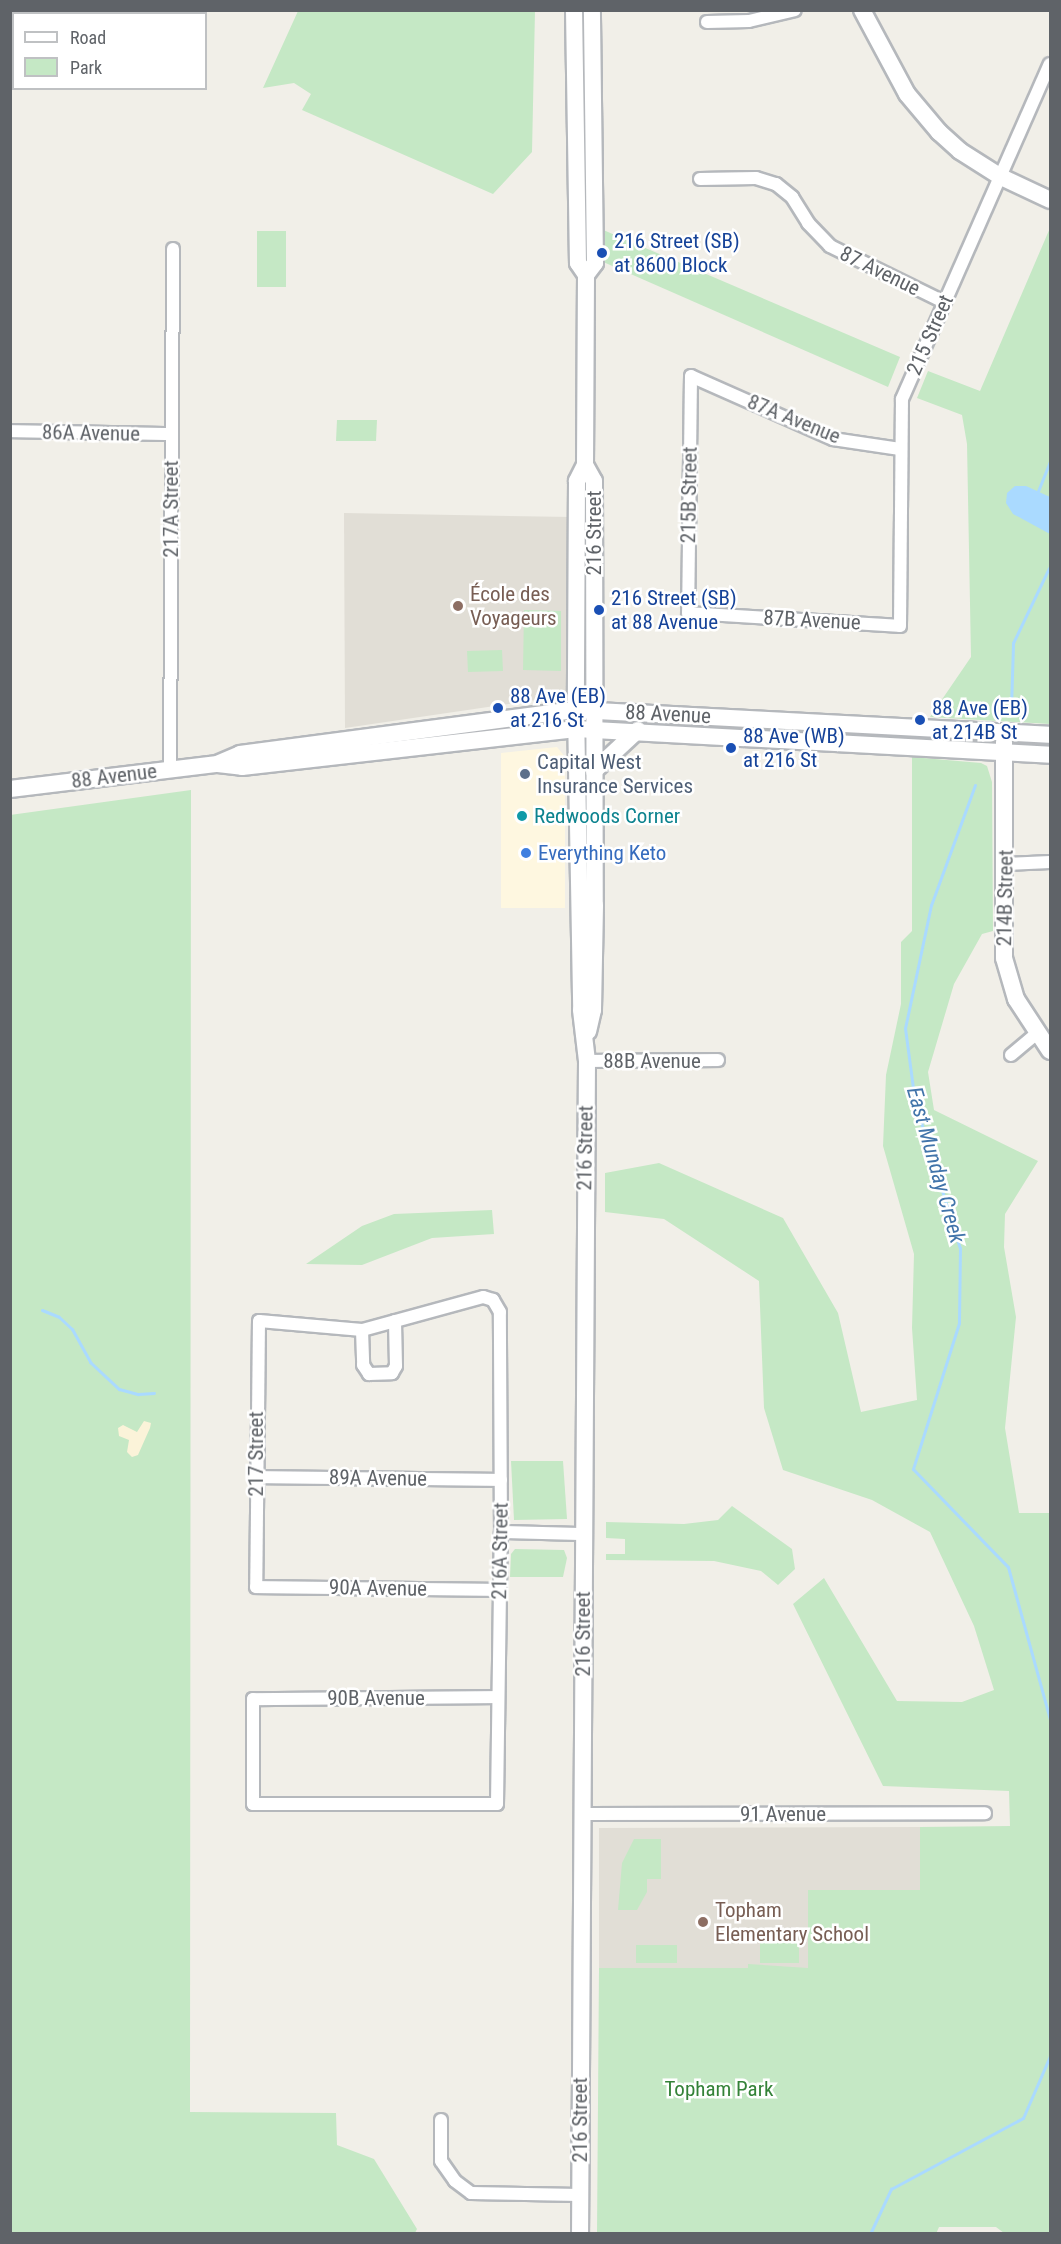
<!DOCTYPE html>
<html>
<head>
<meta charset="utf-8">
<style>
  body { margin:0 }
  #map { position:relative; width:1061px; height:2244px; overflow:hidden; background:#f1efe8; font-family:"Roboto Condensed",sans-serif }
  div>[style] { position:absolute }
  .commercial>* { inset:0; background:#fef7e0 }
  .education>* { inset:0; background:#e1ded6 }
  .green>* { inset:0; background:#c5e8c5 }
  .sand>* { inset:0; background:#fbf3d9 }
  .water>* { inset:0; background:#aadaff }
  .stream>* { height:3px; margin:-1.5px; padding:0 1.5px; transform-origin:1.5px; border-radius:1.5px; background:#aadaff }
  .roads { filter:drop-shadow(2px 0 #b5b8bc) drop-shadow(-2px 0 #b5b8bc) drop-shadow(0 2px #b5b8bc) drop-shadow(0 -2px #b5b8bc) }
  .street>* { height:12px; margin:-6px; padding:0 6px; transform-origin:6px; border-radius:6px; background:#fff }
  .secondary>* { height:16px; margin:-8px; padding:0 8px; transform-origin:8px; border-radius:8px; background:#fff }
  .dots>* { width:16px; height:16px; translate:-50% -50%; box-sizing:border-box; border:3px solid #fff; border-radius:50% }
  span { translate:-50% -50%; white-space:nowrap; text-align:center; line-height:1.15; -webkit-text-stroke:5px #fff; paint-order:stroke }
  .transit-label { font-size:21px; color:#164399 }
  .left { translate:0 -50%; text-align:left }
  .street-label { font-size:21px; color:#5f6368 }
  .education-label { font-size:21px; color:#785e54 }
  .service-label { font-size:21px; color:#4e5e75 }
  .culture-label { font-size:21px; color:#0d838f }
  .shop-label { font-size:21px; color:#366cbe }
  .park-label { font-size:21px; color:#348238 }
  .water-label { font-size:22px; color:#4174aa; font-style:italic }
  .frame { position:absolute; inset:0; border:12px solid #5f6368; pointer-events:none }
  .legend { position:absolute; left:12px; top:12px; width:195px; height:78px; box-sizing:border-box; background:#fff; border:2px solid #bfc1c3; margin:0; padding:8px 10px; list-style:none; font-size:18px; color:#5f6368 }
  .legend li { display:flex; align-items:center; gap:12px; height:30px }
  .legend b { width:30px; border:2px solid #bfc1c3 }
</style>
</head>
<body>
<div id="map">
  <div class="commercial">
    <div style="clip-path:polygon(557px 747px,565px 757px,565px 908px,501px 908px,501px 753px)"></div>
  </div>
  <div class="education">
    <div style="clip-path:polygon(344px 513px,572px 517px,570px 695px,345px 728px)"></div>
    <div style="clip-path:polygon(920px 1827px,921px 1890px,808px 1890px,808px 1968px,599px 1968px,599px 1828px)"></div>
  </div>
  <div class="green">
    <div style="clip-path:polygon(298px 11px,535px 11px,532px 152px,493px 194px,302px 110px,311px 94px,294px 83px,263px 88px)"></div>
    <div style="clip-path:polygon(1050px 228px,1050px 724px,930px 717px,971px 657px,967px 444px,962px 415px,917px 398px,928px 371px,980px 391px)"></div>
    <div style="clip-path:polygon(601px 229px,900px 357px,888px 387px,601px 261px)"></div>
    <div style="clip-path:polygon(257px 231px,286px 231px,286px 287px,257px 287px)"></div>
    <div style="clip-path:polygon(337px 420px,377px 420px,376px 441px,336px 441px)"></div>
    <div style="clip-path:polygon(524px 610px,561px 611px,561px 671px,523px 670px)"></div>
    <div style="clip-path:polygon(502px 650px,503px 671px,468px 672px,467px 651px)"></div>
    <div style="clip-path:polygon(912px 757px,981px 763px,987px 766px,992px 782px,993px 931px,982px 934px,954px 984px,928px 1072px,934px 1110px,1038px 1161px,1005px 1214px,1004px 1247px,1016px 1317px,1005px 1428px,1019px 1513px,1050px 1513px,1050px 2233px,1004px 2233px,996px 2227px,939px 2227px,936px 2234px,597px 2233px,599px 1968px,748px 1968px,748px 1964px,808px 1968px,808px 1890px,920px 1890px,920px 1827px,1010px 1826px,1009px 1791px,883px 1786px,793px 1604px,824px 1578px,897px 1701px,962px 1702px,994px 1690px,974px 1626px,930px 1532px,872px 1500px,783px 1470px,764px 1408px,759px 1281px,664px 1219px,605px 1212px,605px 1173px,659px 1163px,783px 1218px,838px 1313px,861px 1412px,917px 1400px,912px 1328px,914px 1254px,883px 1146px,886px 1075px,901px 1004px,901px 942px,912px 931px)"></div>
    <div style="clip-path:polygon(191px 790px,190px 2112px,336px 2113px,337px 2145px,374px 2159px,417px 2229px,415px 2233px,11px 2233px,10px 815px)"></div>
    <div style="clip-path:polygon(492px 1210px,494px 1234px,432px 1238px,362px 1265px,306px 1264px,362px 1226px,394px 1214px)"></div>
    <div style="clip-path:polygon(511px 1461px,563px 1461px,567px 1519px,514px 1520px)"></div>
    <div style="clip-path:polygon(732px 1506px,792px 1549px,795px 1569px,778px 1585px,761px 1571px,714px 1561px,606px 1560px,606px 1554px,625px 1554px,625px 1539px,606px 1538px,606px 1522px,684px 1524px,718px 1520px)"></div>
    <div style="clip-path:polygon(515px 1549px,564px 1550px,567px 1558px,563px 1577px,510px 1577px,511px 1554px)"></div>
    <div style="clip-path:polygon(634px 1839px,661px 1839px,661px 1879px,647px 1879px,647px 1892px,637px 1910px,618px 1910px,622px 1863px)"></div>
    <div style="clip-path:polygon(760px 1943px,799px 1943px,799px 1963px,760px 1963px)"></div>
    <div style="clip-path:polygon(636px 1945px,677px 1945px,677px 1963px,636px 1963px)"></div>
  </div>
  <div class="sand">
    <div style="clip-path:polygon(144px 1421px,151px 1423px,150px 1428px,138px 1455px,132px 1457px,127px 1452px,129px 1440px,119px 1436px,118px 1428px,123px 1425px,137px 1432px)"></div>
  </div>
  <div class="water">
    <div style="clip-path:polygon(1015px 486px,1026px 486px,1050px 497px,1050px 534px,1013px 514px,1006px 503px,1007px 493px)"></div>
  </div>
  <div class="stream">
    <div style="left:1038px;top:491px;width:31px;rotate:-68deg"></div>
    <div style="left:1011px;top:708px;width:65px;rotate:-88.2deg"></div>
    <div style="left:1013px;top:643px;width:83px;rotate:-64.4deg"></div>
    <div style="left:975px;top:785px;width:128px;rotate:110.1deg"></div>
    <div style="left:931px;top:905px;width:126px;rotate:101.9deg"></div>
    <div style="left:905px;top:1028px;width:76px;rotate:82.4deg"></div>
    <div style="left:915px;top:1103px;width:152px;rotate:72.8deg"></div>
    <div style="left:960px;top:1248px;width:75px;rotate:90.8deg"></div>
    <div style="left:959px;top:1323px;width:153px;rotate:107.5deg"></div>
    <div style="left:913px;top:1469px;width:136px;rotate:45.9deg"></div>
    <div style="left:1008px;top:1567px;width:159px;rotate:74.6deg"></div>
    <div style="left:42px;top:1310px;width:18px;rotate:22deg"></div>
    <div style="left:59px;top:1317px;width:18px;rotate:43deg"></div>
    <div style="left:72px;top:1329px;width:38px;rotate:61deg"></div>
    <div style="left:90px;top:1362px;width:40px;rotate:43deg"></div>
    <div style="left:119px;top:1389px;width:20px;rotate:15deg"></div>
    <div style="left:138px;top:1394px;width:16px;rotate:-4deg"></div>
    <div style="left:870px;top:2234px;width:50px;rotate:-65deg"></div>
    <div style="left:891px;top:2189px;width:150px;rotate:-28.3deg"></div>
    <div style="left:1023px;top:2118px;width:68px;rotate:-66.5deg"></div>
  </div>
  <div class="roads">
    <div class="street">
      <div style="left:707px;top:22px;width:42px;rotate:-1.4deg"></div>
      <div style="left:749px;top:21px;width:47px;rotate:-13.4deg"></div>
      <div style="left:700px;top:179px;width:56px;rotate:-1deg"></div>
      <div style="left:756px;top:178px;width:21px;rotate:17deg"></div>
      <div style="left:776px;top:184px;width:21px;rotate:39deg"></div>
      <div style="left:792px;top:197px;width:31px;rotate:58deg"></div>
      <div style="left:808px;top:223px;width:32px;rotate:46deg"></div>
      <div style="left:830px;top:246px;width:127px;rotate:26.2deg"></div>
      <div style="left:10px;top:431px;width:162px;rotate:1.1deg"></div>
      <div style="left:900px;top:449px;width:68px;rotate:-171.5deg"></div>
      <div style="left:833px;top:439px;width:155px;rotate:-156.1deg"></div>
      <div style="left:691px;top:376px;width:237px;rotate:90.7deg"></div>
      <div style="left:688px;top:613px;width:212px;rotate:3.5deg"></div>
      <div style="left:900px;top:626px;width:227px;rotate:-89.5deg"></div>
      <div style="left:902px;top:399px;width:366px;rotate:-66.2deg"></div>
      <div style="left:170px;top:769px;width:520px;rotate:-89.67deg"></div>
      <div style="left:1006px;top:864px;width:44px;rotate:-2.6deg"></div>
      <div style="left:1011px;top:1055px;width:35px;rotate:-40deg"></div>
      <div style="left:587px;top:1061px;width:131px;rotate:-0.4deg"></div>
      <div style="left:362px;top:1330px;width:35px;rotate:88deg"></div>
      <div style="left:363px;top:1365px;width:11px;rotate:56deg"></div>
      <div style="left:369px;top:1374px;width:23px;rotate:-2deg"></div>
      <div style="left:392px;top:1373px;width:8px;rotate:-60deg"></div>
      <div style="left:396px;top:1366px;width:45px;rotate:-91.3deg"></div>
      <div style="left:255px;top:1477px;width:246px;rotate:0.7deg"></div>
      <div style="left:501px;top:1532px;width:82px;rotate:1.4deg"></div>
      <div style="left:498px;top:1697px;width:245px;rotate:179.5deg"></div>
      <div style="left:253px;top:1699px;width:105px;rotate:90deg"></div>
      <div style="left:253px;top:1804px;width:244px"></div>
      <div style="left:497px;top:1804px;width:272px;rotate:-89.2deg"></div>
      <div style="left:501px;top:1532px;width:220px;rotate:-90.3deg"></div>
      <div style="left:500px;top:1312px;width:14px;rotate:-120deg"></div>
      <div style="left:493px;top:1300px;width:10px;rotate:-163deg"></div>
      <div style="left:483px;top:1297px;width:125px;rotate:164.7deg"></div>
      <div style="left:362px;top:1330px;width:103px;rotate:-175deg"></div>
      <div style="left:259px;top:1321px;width:266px;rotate:90.6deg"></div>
      <div style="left:256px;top:1587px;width:243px;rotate:0.7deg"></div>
      <div style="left:581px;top:1814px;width:404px;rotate:-0.1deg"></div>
      <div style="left:441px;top:2120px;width:41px;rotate:90deg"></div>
      <div style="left:441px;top:2161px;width:24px;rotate:55deg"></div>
      <div style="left:455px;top:2181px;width:20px;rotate:37deg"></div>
      <div style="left:471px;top:2193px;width:109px;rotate:1.1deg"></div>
    </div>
    <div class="secondary">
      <div style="left:574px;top:10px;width:253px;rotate:89.1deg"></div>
      <div style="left:578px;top:263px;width:14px;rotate:56deg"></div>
      <div style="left:586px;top:275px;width:190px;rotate:90.3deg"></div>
      <div style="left:585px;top:465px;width:18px;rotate:117deg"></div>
      <div style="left:577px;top:481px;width:229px;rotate:90.3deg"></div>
      <div style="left:576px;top:710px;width:300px;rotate:89deg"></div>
      <div style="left:581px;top:1010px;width:51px;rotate:83.3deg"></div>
      <div style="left:587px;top:1061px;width:1173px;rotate:90.34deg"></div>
      <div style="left:862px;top:10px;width:95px;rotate:61.8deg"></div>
      <div style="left:907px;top:94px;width:50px;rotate:49.9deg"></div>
      <div style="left:939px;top:132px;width:28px;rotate:42deg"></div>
      <div style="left:960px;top:151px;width:49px;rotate:32.4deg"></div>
      <div style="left:1001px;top:177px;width:54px;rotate:25.1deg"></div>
      <div style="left:586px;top:275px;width:15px;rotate:-53deg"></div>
      <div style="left:595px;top:263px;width:253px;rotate:-90.7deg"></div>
      <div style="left:585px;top:465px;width:18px;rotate:61deg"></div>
      <div style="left:594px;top:481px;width:424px;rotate:89.9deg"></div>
      <div style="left:595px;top:905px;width:105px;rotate:91.1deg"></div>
      <div style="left:593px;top:1010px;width:22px;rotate:103deg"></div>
      <div style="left:1004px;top:742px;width:216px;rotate:90deg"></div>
      <div style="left:1004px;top:958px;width:43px;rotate:73.7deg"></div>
      <div style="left:1016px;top:999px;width:62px;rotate:56.8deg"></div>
      <div style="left:219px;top:763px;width:23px;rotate:-23deg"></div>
      <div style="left:240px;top:754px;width:339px;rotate:-7.5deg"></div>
      <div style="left:576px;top:710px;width:475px;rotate:3deg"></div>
      <div style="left:594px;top:771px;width:60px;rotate:-43deg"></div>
      <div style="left:10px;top:789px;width:209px;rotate:-6.9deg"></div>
      <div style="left:218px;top:764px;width:24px;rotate:7deg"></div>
      <div style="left:242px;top:767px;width:336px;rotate:-6.5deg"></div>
      <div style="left:576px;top:729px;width:475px;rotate:3.1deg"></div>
    </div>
  </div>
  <div class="dots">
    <div style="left:602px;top:253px;background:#1a4fb4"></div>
    <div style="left:458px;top:606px;background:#8d6e63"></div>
    <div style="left:599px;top:610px;background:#1a4fb4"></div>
    <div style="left:498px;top:708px;background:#1a4fb4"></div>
    <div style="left:920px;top:720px;background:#1a4fb4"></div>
    <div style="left:731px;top:748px;background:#1a4fb4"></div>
    <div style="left:525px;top:774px;background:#5c6f8a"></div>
    <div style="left:522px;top:816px;background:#0f9aa8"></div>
    <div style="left:526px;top:853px;background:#3f7fe0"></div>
    <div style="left:703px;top:1922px;background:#8d6e63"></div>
  </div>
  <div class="transit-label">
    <span class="left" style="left:614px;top:253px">216 Street (SB)<br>at 8600 Block</span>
    <span class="left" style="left:611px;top:610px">216 Street (SB)<br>at 88 Avenue</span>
    <span class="left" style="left:510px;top:708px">88 Ave (EB)<br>at 216 St</span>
    <span class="left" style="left:932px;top:720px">88 Ave (EB)<br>at 214B St</span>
    <span class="left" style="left:743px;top:748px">88 Ave (WB)<br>at 216 St</span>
  </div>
  <div class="street-label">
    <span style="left:880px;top:271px;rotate:26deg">87 Avenue</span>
    <span style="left:930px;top:335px;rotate:-66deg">215 Street</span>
    <span style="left:794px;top:419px;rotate:22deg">87A Avenue</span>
    <span style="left:91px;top:433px;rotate:1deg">86A Avenue</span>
    <span style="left:689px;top:495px;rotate:-89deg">215B Street</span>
    <span style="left:171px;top:509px;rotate:-90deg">217A Street</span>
    <span style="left:594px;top:533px;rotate:-90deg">216 Street</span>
    <span style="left:812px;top:620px;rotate:3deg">87B Avenue</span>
    <span style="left:668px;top:714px;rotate:3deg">88 Avenue</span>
    <span style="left:114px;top:776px;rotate:-7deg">88 Avenue</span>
    <span style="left:1005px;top:898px;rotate:-89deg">214B Street</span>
    <span style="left:652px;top:1061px">88B Avenue</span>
    <span style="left:585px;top:1148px;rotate:-89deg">216 Street</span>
    <span style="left:256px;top:1454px;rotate:-90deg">217 Street</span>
    <span style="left:378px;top:1478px;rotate:1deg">89A Avenue</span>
    <span style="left:500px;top:1551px;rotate:-89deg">216A Street</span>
    <span style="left:378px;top:1588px;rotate:1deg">90A Avenue</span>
    <span style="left:583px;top:1634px;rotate:-90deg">216 Street</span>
    <span style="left:376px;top:1698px">90B Avenue</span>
    <span style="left:783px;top:1814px">91 Avenue</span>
    <span style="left:580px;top:2120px;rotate:-90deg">216 Street</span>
  </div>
  <div class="education-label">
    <span class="left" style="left:470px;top:606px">École des<br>Voyageurs</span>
    <span class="left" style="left:715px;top:1922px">Topham<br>Elementary School</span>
  </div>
  <div class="service-label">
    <span class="left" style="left:537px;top:774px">Capital West<br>Insurance Services</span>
  </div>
  <div class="culture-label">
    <span class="left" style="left:534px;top:816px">Redwoods Corner</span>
  </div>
  <div class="shop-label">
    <span class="left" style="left:538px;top:853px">Everything Keto</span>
  </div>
  <div class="park-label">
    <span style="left:719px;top:2089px">Topham Park</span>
  </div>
  <div class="water-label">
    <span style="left:936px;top:1165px;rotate:74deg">East Munday Creek</span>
  </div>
  <div class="frame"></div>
  <ul class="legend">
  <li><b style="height:8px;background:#fff"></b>Road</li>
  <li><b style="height:16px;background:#c5e8c5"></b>Park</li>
  </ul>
</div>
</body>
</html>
